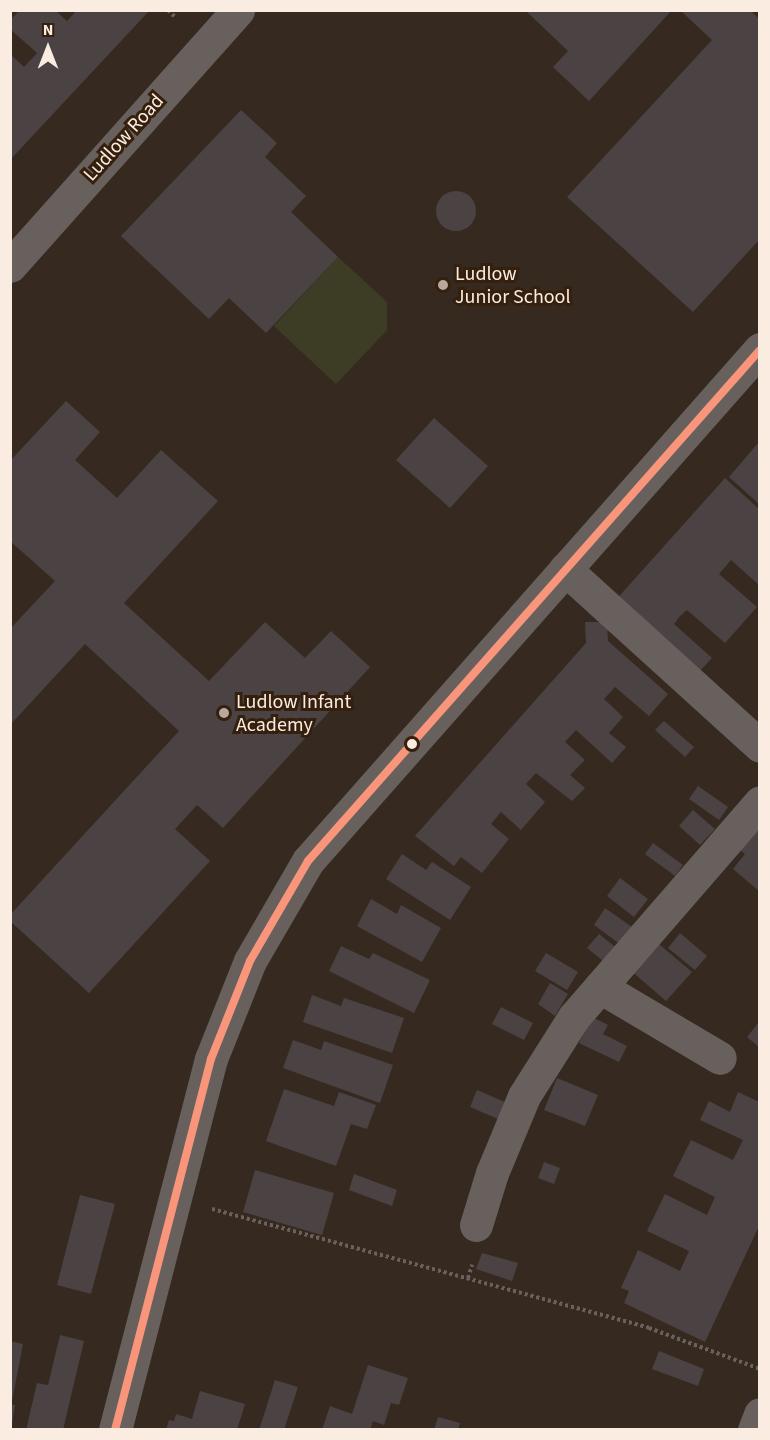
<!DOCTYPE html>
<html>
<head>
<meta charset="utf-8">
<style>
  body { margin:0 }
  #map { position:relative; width:770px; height:1440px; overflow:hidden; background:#362a20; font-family:"Source Sans 3",sans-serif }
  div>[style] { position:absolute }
  .green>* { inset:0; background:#3d3d25 }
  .building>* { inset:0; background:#4b4243 }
  .round { border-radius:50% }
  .path>* { height:4px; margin-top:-2px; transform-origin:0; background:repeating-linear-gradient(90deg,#69615c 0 3px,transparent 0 6px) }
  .minor>* { height:33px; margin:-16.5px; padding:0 16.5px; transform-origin:16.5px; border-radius:16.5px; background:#67605d }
  .bus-1>* { height:8px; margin:-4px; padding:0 4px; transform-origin:4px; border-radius:4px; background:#f9957b }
  .dots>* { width:16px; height:16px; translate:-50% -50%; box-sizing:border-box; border:3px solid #351f0d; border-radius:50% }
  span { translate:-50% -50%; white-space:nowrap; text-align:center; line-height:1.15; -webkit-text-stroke:6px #351f0d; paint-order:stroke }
  .street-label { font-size:20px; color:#fbece1 }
  .poi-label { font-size:20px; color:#fbece1 }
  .left { translate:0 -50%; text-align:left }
  .frame { position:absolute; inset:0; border:12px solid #fbece1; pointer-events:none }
  .north { position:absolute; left:18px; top:18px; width:60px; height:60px; -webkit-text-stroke:4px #351f0d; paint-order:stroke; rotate:0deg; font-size:16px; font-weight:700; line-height:24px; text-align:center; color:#fbece1 }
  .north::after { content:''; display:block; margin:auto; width:21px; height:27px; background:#fbece1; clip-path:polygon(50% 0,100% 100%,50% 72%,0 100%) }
</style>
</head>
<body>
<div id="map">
  <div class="green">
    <div style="clip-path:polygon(338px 257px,387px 302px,387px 330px,336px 384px,274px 326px)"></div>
  </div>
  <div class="building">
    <div style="clip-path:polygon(20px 10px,55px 10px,67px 21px,77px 10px,150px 10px,10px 160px,10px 54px,24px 67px,37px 53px,10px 29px,10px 20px)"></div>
    <div style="clip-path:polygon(525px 10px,672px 10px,589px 101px,553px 67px,568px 51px)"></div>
    <div style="clip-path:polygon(680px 10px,750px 10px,759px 19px,759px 240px,693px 312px,567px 197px,712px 40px)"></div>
    <div style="clip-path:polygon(241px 110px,277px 143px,265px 157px,306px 196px,291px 212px,338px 257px,266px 333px,229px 298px,209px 319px,121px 236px)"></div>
    <div class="round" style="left:436px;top:191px;width:40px;height:40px"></div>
    <div style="clip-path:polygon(66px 401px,100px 432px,75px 460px,117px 498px,161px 450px,218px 501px,124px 603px,209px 681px,265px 622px,305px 658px,331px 631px,370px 667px,223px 828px,197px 805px,175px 829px,210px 861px,89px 993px,10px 921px,10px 915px,179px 731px,85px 644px,10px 725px,10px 629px,55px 581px,10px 541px,10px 461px)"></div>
    <div style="clip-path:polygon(434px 418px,488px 466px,450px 508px,396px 460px)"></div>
    <div style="clip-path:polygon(759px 442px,759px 504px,729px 477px)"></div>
    <div style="clip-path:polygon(725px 478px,759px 509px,759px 585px,731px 560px,719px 574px,757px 607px,725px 643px,687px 610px,680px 616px,674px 624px,712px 658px,696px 675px,614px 602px)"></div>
    <div style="clip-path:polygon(585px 622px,607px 622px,608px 641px,668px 694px,649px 716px,615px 687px,604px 699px,623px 717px,609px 733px,626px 747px,612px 763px,576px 730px,565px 742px,585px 760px,570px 775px,585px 788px,572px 801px,536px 773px,526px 784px,545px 802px,521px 830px,501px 812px,491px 824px,509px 839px,482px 873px,461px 857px,454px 866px,415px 836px,586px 643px)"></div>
    <div style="clip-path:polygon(664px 721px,694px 747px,685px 757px,655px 730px)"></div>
    <div style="clip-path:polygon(698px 786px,728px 807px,719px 820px,689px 799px)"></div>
    <div style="clip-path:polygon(693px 810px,715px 829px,700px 845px,679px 826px)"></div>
    <div style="clip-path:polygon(755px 830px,759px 834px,759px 891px,733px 869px,745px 854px,740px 850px)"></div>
    <div style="clip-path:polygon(653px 843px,683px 865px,675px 876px,645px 854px)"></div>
    <div style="clip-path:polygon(402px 854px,426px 870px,432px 862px,471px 887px,450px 920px,386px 879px)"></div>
    <div style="clip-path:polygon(620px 878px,648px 899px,634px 917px,607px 896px)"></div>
    <div style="clip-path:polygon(371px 899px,397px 914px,401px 905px,441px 928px,422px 962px,357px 926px)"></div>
    <div style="clip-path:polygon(605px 908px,632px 927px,620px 944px,594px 925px)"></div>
    <div style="clip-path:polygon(680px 933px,707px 956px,695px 970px,668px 948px)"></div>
    <div style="clip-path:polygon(599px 934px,619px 950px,608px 965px,587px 948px)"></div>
    <div style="clip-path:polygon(654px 940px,692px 972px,666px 1001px,629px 969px)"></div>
    <div style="clip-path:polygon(341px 946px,369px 959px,373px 953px,430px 980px,414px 1013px,329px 971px)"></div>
    <div style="clip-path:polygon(546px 953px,578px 972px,567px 990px,535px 971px)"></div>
    <div style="clip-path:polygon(550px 983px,568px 994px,555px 1016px,538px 1004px)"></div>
    <div style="clip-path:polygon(312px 995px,341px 1006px,344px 998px,404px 1018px,392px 1053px,303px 1022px)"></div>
    <div style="clip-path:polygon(501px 1007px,533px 1023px,524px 1040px,492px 1024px)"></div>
    <div style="clip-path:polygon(592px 1017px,608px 1025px,603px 1034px,627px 1046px,619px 1062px,579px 1043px)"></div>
    <div style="clip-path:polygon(759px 1022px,759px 1047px,747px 1037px)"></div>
    <div style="clip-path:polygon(293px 1040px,321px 1050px,324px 1041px,393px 1065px,380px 1103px,283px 1068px)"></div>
    <div style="clip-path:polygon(557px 1078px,598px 1095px,585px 1126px,544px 1110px)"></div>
    <div style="clip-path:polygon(284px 1089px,334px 1106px,339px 1092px,376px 1105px,367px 1129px,351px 1124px,336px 1166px,266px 1141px)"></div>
    <div style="clip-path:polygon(477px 1090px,505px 1102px,498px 1119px,470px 1107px)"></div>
    <div style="clip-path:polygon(738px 1092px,759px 1102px,759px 1226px,705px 1342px,624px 1303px,629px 1291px,621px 1288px,638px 1250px,680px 1271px,689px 1251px,647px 1231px,665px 1194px,707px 1215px,715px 1197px,673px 1176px,691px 1140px,733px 1160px,743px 1140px,700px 1120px,709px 1101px,730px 1112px)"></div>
    <div style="clip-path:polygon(544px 1162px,560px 1168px,554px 1184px,538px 1178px)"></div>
    <div style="clip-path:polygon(255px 1170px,334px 1193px,322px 1235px,243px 1212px)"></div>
    <div style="clip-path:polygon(354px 1174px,397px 1190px,392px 1206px,349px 1190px)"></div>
    <div style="clip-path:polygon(80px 1195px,115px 1204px,91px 1294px,57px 1285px)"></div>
    <div style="clip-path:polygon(482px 1253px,518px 1263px,512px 1281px,476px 1269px)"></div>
    <div style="clip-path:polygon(60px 1335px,84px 1341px,63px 1430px,26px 1430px,37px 1383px,48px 1385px)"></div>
    <div style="clip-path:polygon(10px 1341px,23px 1344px,12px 1401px,10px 1401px)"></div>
    <div style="clip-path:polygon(659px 1351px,704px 1369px,698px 1386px,652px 1369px)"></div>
    <div style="clip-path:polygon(368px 1365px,408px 1378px,399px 1405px,391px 1403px,384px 1425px,373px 1421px,370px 1430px,322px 1430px,330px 1406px,352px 1414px)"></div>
    <div style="clip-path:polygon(275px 1380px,298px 1387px,284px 1430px,259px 1430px)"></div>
    <div style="clip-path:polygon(200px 1391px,245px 1404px,237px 1430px,166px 1430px,169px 1420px,174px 1421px,176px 1414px,192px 1419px)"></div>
    <div style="clip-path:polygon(10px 1404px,15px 1405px,12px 1424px,10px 1423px)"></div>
    <div style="clip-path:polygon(438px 1417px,460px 1423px,458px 1430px,434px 1430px)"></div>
  </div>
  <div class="path">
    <div style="left:168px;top:10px;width:11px;rotate:45deg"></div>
    <div style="left:212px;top:1209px;width:453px;rotate:15.2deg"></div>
    <div style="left:649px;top:1328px;width:118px;rotate:20.3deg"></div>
    <div style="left:468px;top:1278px;width:14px;rotate:-73deg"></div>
  </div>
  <div class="minor">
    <div style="left:10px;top:266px;width:343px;rotate:-48.3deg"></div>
    <div style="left:565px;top:569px;width:263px;rotate:42.2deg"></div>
    <div style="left:600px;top:987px;width:139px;rotate:30.6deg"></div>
    <div style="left:476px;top:1225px;width:54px;rotate:-72.9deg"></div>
    <div style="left:492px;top:1173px;width:83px;rotate:-67.4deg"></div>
    <div style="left:524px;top:1096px;width:93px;rotate:-57.7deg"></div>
    <div style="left:574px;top:1017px;width:284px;rotate:-49.1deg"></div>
    <div style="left:115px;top:1430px;width:383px;rotate:-75.5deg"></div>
    <div style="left:211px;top:1059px;width:105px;rotate:-68.3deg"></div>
    <div style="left:250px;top:961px;width:116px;rotate:-59.9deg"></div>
    <div style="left:308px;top:861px;width:683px;rotate:-48.56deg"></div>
    <div style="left:754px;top:1430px;width:17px;rotate:-69deg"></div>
  </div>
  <div class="bus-1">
    <div style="left:115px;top:1430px;width:383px;rotate:-75.5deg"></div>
    <div style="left:211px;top:1059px;width:105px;rotate:-68.3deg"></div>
    <div style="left:250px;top:961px;width:116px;rotate:-59.9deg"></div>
    <div style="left:308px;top:861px;width:682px;rotate:-48.51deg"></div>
  </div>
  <div class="dots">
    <div style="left:443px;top:285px;background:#b6a89d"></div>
    <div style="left:224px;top:713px;background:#b6a89d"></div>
    <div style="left:412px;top:744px;background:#fbece1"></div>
  </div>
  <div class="street-label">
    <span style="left:124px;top:138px;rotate:-48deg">Ludlow Road</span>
  </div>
  <div class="poi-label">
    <span class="left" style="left:455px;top:286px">Ludlow<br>Junior School</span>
    <span class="left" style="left:236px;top:714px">Ludlow Infant<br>Academy</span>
  </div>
  <div class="frame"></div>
  <div class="north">N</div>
</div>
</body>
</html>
